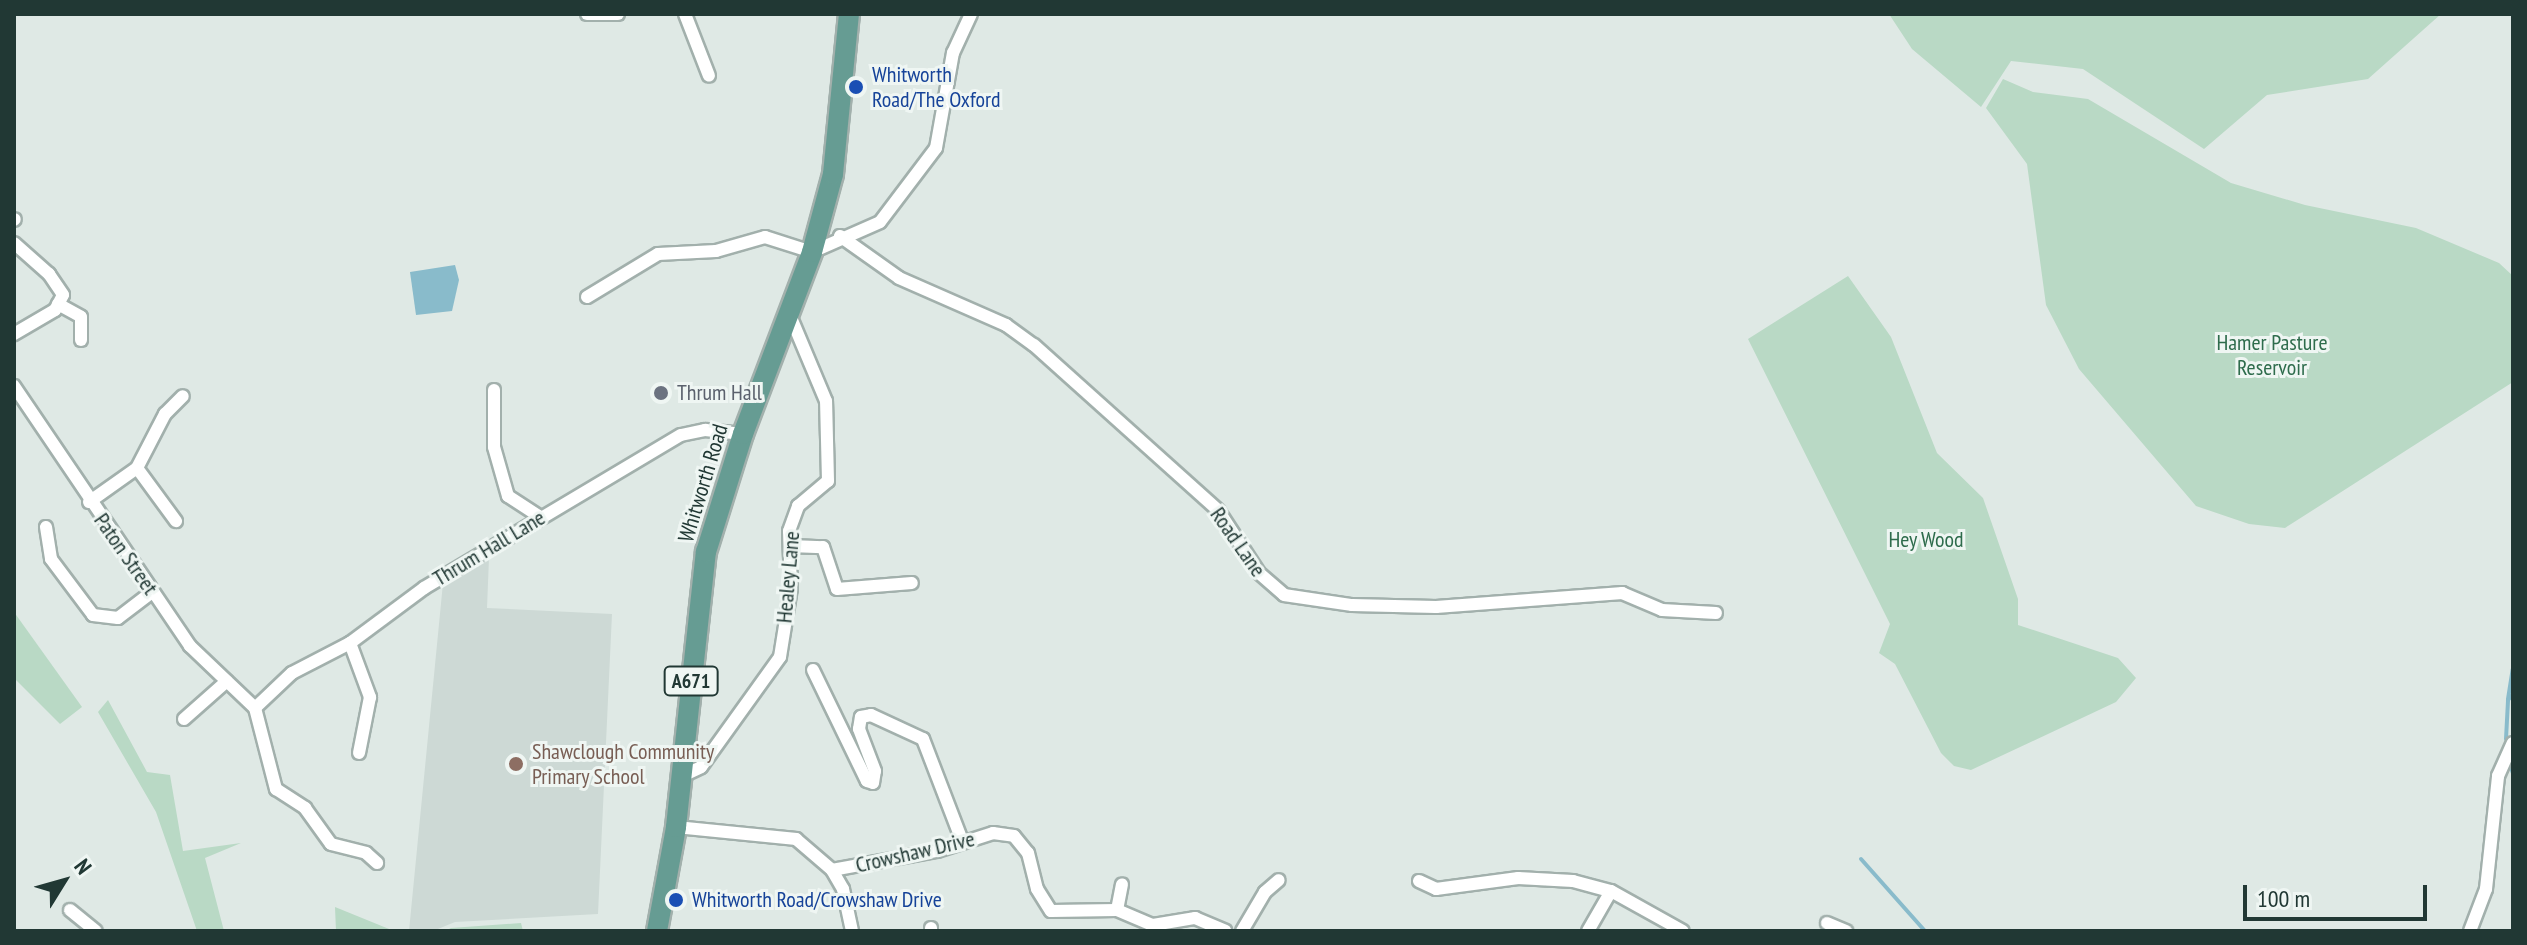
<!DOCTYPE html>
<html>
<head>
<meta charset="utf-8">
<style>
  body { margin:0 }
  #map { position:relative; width:2527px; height:945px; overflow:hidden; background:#dfe9e5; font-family:"PT Sans Narrow",sans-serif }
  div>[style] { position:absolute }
  .built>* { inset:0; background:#cdd9d5 }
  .green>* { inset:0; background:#b9d9c5 }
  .water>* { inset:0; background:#89bbcb }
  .stream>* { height:4px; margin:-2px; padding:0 2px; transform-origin:2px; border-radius:2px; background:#89bbcb }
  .roads { filter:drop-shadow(2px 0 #a2b0ac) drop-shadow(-2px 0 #a2b0ac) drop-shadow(0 2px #a2b0ac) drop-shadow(0 -2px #a2b0ac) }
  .street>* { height:12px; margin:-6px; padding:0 6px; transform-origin:6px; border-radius:6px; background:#fff }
  .primary>* { height:20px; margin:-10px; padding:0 10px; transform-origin:10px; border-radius:10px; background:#669c93 }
  .dots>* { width:22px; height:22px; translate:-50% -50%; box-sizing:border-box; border:4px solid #eff6f3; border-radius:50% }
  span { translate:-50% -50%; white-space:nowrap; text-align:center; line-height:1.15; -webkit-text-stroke:6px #eff6f3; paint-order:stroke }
  .shield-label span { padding:2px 6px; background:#eff6f3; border:2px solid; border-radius:6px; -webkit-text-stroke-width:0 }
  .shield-label { font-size:20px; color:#213834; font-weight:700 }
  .transit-label { font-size:22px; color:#164399 }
  .left { translate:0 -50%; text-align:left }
  .park-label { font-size:22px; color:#2e6c4c }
  .worship-label { font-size:22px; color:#5b616d }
  .street-label { font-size:22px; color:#213834 }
  .education-label { font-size:22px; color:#785e54 }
  .frame { position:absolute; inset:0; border:16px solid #213834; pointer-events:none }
  .north { position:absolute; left:24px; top:841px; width:80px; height:80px; -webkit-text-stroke:6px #eff6f3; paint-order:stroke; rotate:53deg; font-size:22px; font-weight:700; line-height:32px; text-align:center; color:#213834 }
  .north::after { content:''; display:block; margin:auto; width:28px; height:36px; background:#213834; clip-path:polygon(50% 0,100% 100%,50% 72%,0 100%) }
  .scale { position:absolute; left:2243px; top:885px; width:184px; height:36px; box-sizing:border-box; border:4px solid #213834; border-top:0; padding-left:10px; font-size:24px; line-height:28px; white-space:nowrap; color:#213834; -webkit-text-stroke:6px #eff6f3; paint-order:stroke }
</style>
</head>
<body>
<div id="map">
  <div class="built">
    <div style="clip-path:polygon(489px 558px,487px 608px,612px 614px,598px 914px,455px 922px,433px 931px,409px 931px,443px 583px)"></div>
  </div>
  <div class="green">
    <div style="clip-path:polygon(1889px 14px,2441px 14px,2368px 79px,2267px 95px,2204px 149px,2083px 69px,2011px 61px,1981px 107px,1912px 49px)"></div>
    <div style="clip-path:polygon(2003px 79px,2033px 92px,2088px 99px,2231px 183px,2305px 205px,2416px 228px,2499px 263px,2513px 276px,2513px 382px,2285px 528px,2249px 524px,2196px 506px,2079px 369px,2046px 305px,2027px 164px,1986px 108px)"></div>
    <div style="clip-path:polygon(1848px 276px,1891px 337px,1937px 453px,1983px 498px,2018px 599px,2018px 625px,2118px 658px,2136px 678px,2116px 702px,1971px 770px,1954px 766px,1941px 753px,1895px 664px,1879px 653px,1890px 624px,1748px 339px)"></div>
    <div style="clip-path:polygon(14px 612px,82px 707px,60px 724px,14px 678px)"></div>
    <div style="clip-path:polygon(108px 700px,147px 772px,170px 775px,183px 851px,241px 843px,205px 858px,224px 931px,197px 931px,156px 812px,98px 712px)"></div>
    <div style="clip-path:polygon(335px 907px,394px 931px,336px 931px)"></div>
    <div style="clip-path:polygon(521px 923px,523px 931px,445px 931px,451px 928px)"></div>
  </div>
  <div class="water">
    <div style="clip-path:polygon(455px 265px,459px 280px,452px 311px,416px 315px,410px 272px)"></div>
  </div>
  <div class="stream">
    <div style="left:2508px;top:699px;width:30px;rotate:-81deg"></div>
    <div style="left:2506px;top:739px;width:39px;rotate:-87deg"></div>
    <div style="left:2508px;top:700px;width:8px;rotate:-50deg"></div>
    <div style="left:2510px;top:764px;width:9px;rotate:72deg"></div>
    <div style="left:1861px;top:859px;width:96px;rotate:48.4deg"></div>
  </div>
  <div class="roads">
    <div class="street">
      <div style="left:587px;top:14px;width:31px"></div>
      <div style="left:685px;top:14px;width:66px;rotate:68.8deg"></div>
      <div style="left:14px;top:220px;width:1px;rotate:-45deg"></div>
      <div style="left:840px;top:236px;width:72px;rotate:35.4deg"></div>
      <div style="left:899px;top:278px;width:117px;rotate:23.7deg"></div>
      <div style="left:1006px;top:325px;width:34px;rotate:36deg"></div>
      <div style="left:1034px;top:345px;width:247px;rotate:41.9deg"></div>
      <div style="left:1218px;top:510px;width:75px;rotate:56.9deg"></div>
      <div style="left:1259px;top:573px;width:33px;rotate:41deg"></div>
      <div style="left:1284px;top:595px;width:69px;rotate:8.4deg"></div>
      <div style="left:1352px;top:605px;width:84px;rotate:1.4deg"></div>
      <div style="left:1436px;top:607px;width:187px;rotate:-4.3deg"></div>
      <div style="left:1622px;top:593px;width:43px;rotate:23deg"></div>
      <div style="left:1662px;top:610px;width:54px;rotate:3.2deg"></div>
      <div style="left:14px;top:243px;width:47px;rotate:41.5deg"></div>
      <div style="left:49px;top:274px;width:25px;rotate:56deg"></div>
      <div style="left:63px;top:295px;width:17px;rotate:118deg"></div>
      <div style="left:55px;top:310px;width:48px;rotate:149.7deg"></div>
      <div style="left:587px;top:297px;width:83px;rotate:-31.2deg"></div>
      <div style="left:658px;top:254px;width:58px;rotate:-3deg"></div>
      <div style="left:716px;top:251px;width:51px;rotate:-15.9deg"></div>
      <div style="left:765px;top:237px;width:49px;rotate:17.7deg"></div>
      <div style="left:812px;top:252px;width:74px;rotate:-23.8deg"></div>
      <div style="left:880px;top:222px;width:93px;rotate:-52.9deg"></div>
      <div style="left:936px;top:148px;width:97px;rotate:-79.9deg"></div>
      <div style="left:953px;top:53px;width:43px;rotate:-65.2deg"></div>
      <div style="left:58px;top:304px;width:26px;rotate:29deg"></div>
      <div style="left:81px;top:317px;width:23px;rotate:90deg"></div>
      <div style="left:14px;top:386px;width:314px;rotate:55.9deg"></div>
      <div style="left:190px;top:646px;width:90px;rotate:43.6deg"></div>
      <div style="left:494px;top:390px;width:57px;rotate:90deg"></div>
      <div style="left:494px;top:447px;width:51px;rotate:74.1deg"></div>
      <div style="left:508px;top:496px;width:38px;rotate:33deg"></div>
      <div style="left:137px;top:468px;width:66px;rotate:53.7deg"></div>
      <div style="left:89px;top:502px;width:59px;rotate:-35.3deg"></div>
      <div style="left:137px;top:468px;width:61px;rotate:-62.6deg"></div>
      <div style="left:165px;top:414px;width:25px;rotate:-45deg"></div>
      <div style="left:46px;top:527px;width:32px;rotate:81deg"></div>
      <div style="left:51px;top:559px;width:70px;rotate:53.1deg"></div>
      <div style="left:93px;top:615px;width:25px;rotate:7deg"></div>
      <div style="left:118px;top:618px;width:43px;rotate:-37.4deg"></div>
      <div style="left:790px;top:546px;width:33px;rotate:2deg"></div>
      <div style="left:823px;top:547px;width:44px;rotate:71.6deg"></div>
      <div style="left:837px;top:589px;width:75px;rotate:-4.6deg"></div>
      <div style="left:350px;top:643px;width:58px;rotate:69.7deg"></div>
      <div style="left:370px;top:697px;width:57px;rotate:101.1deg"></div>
      <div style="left:813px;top:670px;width:123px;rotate:64.1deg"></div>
      <div style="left:867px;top:781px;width:6px;rotate:18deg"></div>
      <div style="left:873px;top:783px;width:12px;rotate:-81deg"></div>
      <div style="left:875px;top:771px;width:45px;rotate:-110.9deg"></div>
      <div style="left:859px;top:729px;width:12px;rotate:-81deg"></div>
      <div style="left:861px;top:717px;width:10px;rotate:-11deg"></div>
      <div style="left:871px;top:715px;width:57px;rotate:24.8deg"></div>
      <div style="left:923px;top:739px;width:111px;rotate:69deg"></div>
      <div style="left:255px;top:708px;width:51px;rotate:-43.4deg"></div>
      <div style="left:292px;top:673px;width:65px;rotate:-27.3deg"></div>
      <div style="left:350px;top:643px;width:92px;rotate:-36.6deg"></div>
      <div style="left:424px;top:588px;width:299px;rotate:-30.8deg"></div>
      <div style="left:681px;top:435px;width:25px;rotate:-12deg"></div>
      <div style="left:705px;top:430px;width:38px;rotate:6deg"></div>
      <div style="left:255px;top:708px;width:84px;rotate:75.5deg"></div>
      <div style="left:276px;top:789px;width:35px;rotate:33deg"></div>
      <div style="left:305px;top:808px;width:44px;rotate:54.2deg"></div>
      <div style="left:331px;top:844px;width:36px;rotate:14deg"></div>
      <div style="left:366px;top:853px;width:15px;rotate:42deg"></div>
      <div style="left:184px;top:719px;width:57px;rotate:-41.5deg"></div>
      <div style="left:680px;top:777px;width:23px;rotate:-25deg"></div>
      <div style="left:701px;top:767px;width:135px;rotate:-54.3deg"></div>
      <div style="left:780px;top:657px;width:70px;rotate:-80.9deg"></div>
      <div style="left:791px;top:588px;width:57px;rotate:-92deg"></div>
      <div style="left:789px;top:531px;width:27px;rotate:-70deg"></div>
      <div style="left:798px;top:506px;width:39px;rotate:-40deg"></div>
      <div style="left:828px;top:481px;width:80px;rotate:-91.4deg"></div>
      <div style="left:826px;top:401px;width:95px;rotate:-112.8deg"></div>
      <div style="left:676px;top:827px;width:121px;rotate:5.7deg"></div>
      <div style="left:796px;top:839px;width:48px;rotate:40.7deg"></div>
      <div style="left:832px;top:870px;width:107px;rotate:-10.3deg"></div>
      <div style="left:937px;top:851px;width:59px;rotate:-17.8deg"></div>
      <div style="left:993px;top:833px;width:21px;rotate:8deg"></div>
      <div style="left:1014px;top:836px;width:22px;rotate:51deg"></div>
      <div style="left:1028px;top:853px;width:37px;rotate:76deg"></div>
      <div style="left:1037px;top:889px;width:26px;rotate:58deg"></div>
      <div style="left:1051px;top:911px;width:66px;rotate:-0.9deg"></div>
      <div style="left:1117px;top:910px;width:39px;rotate:23deg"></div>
      <div style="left:1153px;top:925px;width:43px;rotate:-9.5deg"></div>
      <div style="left:1195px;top:918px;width:33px;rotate:23deg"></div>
      <div style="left:832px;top:870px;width:22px;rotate:60deg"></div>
      <div style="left:843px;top:889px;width:43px;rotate:77.9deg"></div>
      <div style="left:1419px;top:881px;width:19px;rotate:25deg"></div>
      <div style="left:1436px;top:889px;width:83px;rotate:-7.6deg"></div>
      <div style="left:1518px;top:878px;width:55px;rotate:3.1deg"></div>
      <div style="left:1573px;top:881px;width:39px;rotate:15deg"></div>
      <div style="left:1611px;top:891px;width:82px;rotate:29.1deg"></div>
      <div style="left:70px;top:910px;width:33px;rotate:39deg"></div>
      <div style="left:1117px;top:910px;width:26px;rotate:-79deg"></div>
      <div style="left:1827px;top:923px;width:21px;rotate:23deg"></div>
      <div style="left:931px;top:928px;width:3px;rotate:90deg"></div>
      <div style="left:1242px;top:931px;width:45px;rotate:-59.5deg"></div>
      <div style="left:1265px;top:892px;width:18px;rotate:-41deg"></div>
      <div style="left:1588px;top:931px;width:46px;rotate:-60.1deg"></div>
      <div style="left:2470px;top:931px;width:45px;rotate:-69.1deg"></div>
      <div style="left:2486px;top:889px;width:114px;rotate:-83.9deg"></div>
      <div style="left:2498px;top:776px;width:36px;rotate:-66deg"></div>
    </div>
    <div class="primary">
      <div style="left:657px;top:931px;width:106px;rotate:-79.6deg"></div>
      <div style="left:676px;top:827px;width:277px;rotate:-83.8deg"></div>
      <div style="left:706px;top:552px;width:124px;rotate:-72.6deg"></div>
      <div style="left:743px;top:434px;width:195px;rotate:-69.2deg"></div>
      <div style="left:812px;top:252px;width:81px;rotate:-74.9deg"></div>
      <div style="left:833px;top:174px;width:161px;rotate:-84.3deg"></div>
    </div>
  </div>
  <div class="dots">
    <div style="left:856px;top:87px;background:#1a4fb4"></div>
    <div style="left:661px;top:393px;background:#6b7280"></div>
    <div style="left:516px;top:764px;background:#8d6e63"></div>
    <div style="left:676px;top:900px;background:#1a4fb4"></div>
  </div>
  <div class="shield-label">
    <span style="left:691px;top:681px">A671</span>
  </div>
  <div class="transit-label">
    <span class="left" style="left:872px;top:87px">Whitworth<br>Road/The Oxford</span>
    <span class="left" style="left:692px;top:900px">Whitworth Road/Crowshaw Drive</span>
  </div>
  <div class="park-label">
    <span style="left:2272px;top:355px">Hamer Pasture<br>Reservoir</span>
    <span style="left:1926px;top:540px">Hey Wood</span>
  </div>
  <div class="worship-label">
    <span class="left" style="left:677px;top:393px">Thrum Hall</span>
  </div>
  <div class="street-label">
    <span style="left:703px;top:483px;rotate:-73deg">Whitworth Road</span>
    <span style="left:1238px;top:542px;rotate:55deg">Road Lane</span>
    <span style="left:489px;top:548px;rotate:-31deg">Thrum Hall Lane</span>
    <span style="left:126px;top:554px;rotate:55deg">Paton Street</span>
    <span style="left:788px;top:577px;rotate:-85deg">Healey Lane</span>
    <span style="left:915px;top:852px;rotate:-13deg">Crowshaw Drive</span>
  </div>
  <div class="education-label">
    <span class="left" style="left:532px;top:764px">Shawclough Community<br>Primary School</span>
  </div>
  <div class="frame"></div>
  <div class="north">N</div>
  <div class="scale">100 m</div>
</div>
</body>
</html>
